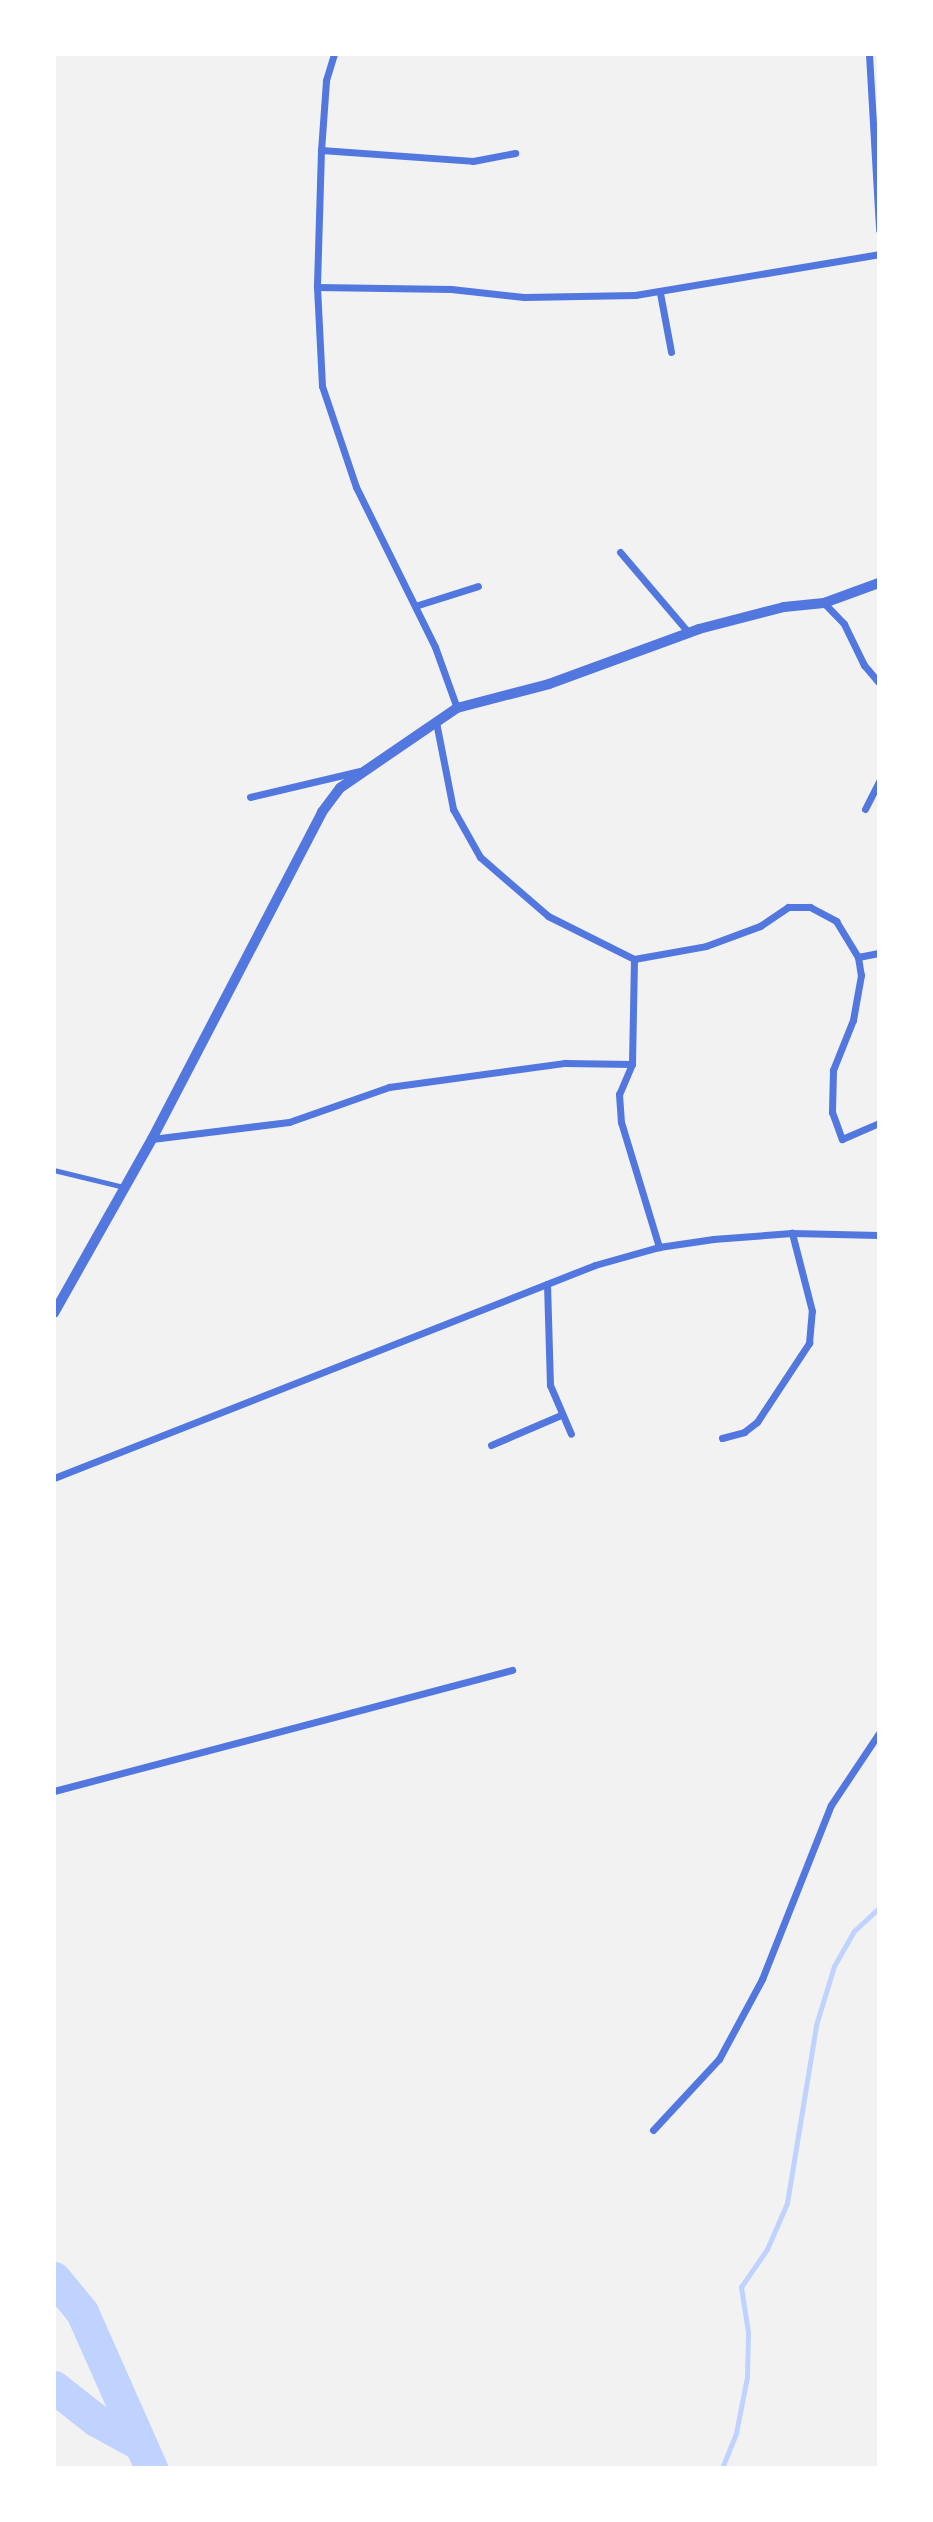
<!DOCTYPE html>
<html>
<head>
<meta charset="utf-8">
<style>
  body { margin:0 }
  #map { position:relative; width:933px; height:2522px; overflow:hidden; background:#f2f2f2; font-family:Lora,serif }
  div>[style] { position:absolute }
  .stream>* { height:5px; margin:-2.5px; padding:0 2.5px; transform-origin:2.5px; border-radius:2.5px; background:#bfd3fe }
  .river>* { height:33px; margin:-16.5px; padding:0 16.5px; transform-origin:16.5px; border-radius:16.5px; background:#bfd3fe }
  .service>* { height:4.5px; margin:-2.25px; padding:0 2.25px; transform-origin:2.25px; border-radius:2.25px; background:#5277de }
  .minor>* { height:7px; margin:-3.5px; padding:0 3.5px; transform-origin:3.5px; border-radius:3.5px; background:#5277de }
  .tertiary>* { height:10px; margin:-5px; padding:0 5px; transform-origin:5px; border-radius:5px; background:#5277de }
  span { translate:-50% -50%; white-space:nowrap; text-align:center; line-height:1.15; -webkit-text-stroke:5px #fff; paint-order:stroke }
  .frame { position:absolute; inset:0; border:56px solid #fff; pointer-events:none }
</style>
</head>
<body>
<div id="map">
  <div class="stream">
    <div style="left:722px;top:2468px;width:38px;rotate:-68deg"></div>
    <div style="left:736px;top:2433px;width:57px;rotate:-78.9deg"></div>
    <div style="left:747px;top:2377px;width:45px;rotate:-88.7deg"></div>
    <div style="left:748px;top:2332px;width:46px;rotate:-98.8deg"></div>
    <div style="left:741px;top:2287px;width:46px;rotate:-55.6deg"></div>
    <div style="left:767px;top:2249px;width:50px;rotate:-66.5deg"></div>
    <div style="left:787px;top:2203px;width:180px;rotate:-80.7deg"></div>
    <div style="left:816px;top:2025px;width:62px;rotate:-73deg"></div>
    <div style="left:834px;top:1966px;width:40px;rotate:-60.3deg"></div>
    <div style="left:854px;top:1931px;width:34px;rotate:-43deg"></div>
  </div>
  <div class="river">
    <div style="left:54px;top:2278px;width:44px;rotate:50.5deg"></div>
    <div style="left:82px;top:2312px;width:171px;rotate:66.1deg"></div>
    <div style="left:54px;top:2387px;width:53px;rotate:38.2deg"></div>
    <div style="left:96px;top:2420px;width:46px;rotate:28.8deg"></div>
  </div>
  <div class="service">
    <div style="left:54px;top:1170px;width:72px;rotate:13.7deg"></div>
  </div>
  <div class="minor">
    <div style="left:334px;top:54px;width:28px;rotate:107deg"></div>
    <div style="left:326px;top:81px;width:69px;rotate:94.1deg"></div>
    <div style="left:321px;top:150px;width:137px;rotate:91.7deg"></div>
    <div style="left:317px;top:287px;width:99px;rotate:87.1deg"></div>
    <div style="left:322px;top:386px;width:107px;rotate:71.4deg"></div>
    <div style="left:356px;top:487px;width:178px;rotate:63.7deg"></div>
    <div style="left:435px;top:647px;width:65px;rotate:70.2deg"></div>
    <div style="left:869px;top:54px;width:176px;rotate:86.7deg"></div>
    <div style="left:321px;top:150px;width:152px;rotate:4.1deg"></div>
    <div style="left:473px;top:161px;width:43px;rotate:-10.8deg"></div>
    <div style="left:317px;top:287px;width:134px;rotate:0.9deg"></div>
    <div style="left:451px;top:289px;width:73px;rotate:6.3deg"></div>
    <div style="left:524px;top:297px;width:111px;rotate:-1deg"></div>
    <div style="left:635px;top:295px;width:247px;rotate:-9.5deg"></div>
    <div style="left:660px;top:293px;width:60px;rotate:79.4deg"></div>
    <div style="left:620px;top:552px;width:106px;rotate:49.6deg"></div>
    <div style="left:824px;top:603px;width:29px;rotate:46deg"></div>
    <div style="left:844px;top:624px;width:46px;rotate:64deg"></div>
    <div style="left:864px;top:665px;width:23px;rotate:50deg"></div>
    <div style="left:415px;top:606px;width:66px;rotate:-17.6deg"></div>
    <div style="left:436px;top:722px;width:89px;rotate:78.9deg"></div>
    <div style="left:453px;top:809px;width:55px;rotate:60.6deg"></div>
    <div style="left:480px;top:857px;width:90px;rotate:40.9deg"></div>
    <div style="left:548px;top:916px;width:96px;rotate:26.6deg"></div>
    <div style="left:634px;top:959px;width:105px;rotate:91.1deg"></div>
    <div style="left:632px;top:1064px;width:33px;rotate:113deg"></div>
    <div style="left:619px;top:1094px;width:28px;rotate:86deg"></div>
    <div style="left:621px;top:1122px;width:131px;rotate:73.1deg"></div>
    <div style="left:250px;top:797px;width:113px;rotate:-13.3deg"></div>
    <div style="left:865px;top:809px;width:31px;rotate:-63deg"></div>
    <div style="left:858px;top:957px;width:21px;rotate:-11deg"></div>
    <div style="left:634px;top:959px;width:73px;rotate:-10.2deg"></div>
    <div style="left:706px;top:946px;width:58px;rotate:-20.3deg"></div>
    <div style="left:760px;top:926px;width:34px;rotate:-34deg"></div>
    <div style="left:788px;top:907px;width:22px"></div>
    <div style="left:810px;top:907px;width:30px;rotate:28deg"></div>
    <div style="left:836px;top:921px;width:42px;rotate:58.6deg"></div>
    <div style="left:858px;top:957px;width:18px;rotate:81deg"></div>
    <div style="left:861px;top:975px;width:46px;rotate:100.1deg"></div>
    <div style="left:853px;top:1020px;width:54px;rotate:111.8deg"></div>
    <div style="left:833px;top:1070px;width:42px;rotate:91.4deg"></div>
    <div style="left:832px;top:1112px;width:29px;rotate:70deg"></div>
    <div style="left:842px;top:1139px;width:40px;rotate:-23.4deg"></div>
    <div style="left:152px;top:1139px;width:138px;rotate:-7.1deg"></div>
    <div style="left:289px;top:1122px;width:106px;rotate:-19.3deg"></div>
    <div style="left:389px;top:1087px;width:178px;rotate:-7.8deg"></div>
    <div style="left:565px;top:1063px;width:67px;rotate:0.9deg"></div>
    <div style="left:547px;top:1284px;width:101px;rotate:88.3deg"></div>
    <div style="left:550px;top:1385px;width:53px;rotate:66.8deg"></div>
    <div style="left:722px;top:1438px;width:23px;rotate:-15deg"></div>
    <div style="left:744px;top:1432px;width:16px;rotate:-38deg"></div>
    <div style="left:757px;top:1422px;width:95px;rotate:-56.6deg"></div>
    <div style="left:809px;top:1343px;width:32px;rotate:-85deg"></div>
    <div style="left:812px;top:1311px;width:81px;rotate:-104.4deg"></div>
    <div style="left:491px;top:1445px;width:76px;rotate:-23.2deg"></div>
    <div style="left:54px;top:1478px;width:581px;rotate:-21.49deg"></div>
    <div style="left:595px;top:1265px;width:66px;rotate:-15.7deg"></div>
    <div style="left:659px;top:1247px;width:55px;rotate:-8.4deg"></div>
    <div style="left:713px;top:1239px;width:79px;rotate:-4.3deg"></div>
    <div style="left:792px;top:1233px;width:87px;rotate:1.3deg"></div>
    <div style="left:54px;top:1791px;width:474px;rotate:-14.8deg"></div>
    <div style="left:653px;top:2130px;width:97px;rotate:-47.1deg"></div>
    <div style="left:719px;top:2059px;width:91px;rotate:-61.7deg"></div>
    <div style="left:762px;top:1979px;width:187px;rotate:-68.4deg"></div>
    <div style="left:831px;top:1805px;width:87px;rotate:-56.3deg"></div>
  </div>
  <div class="tertiary">
    <div style="left:54px;top:1313px;width:200px;rotate:-60.6deg"></div>
    <div style="left:152px;top:1139px;width:369px;rotate:-62.5deg"></div>
    <div style="left:322px;top:812px;width:30px;rotate:-53deg"></div>
    <div style="left:340px;top:788px;width:142px;rotate:-34.4deg"></div>
    <div style="left:457px;top:708px;width:95px;rotate:-14.6deg"></div>
    <div style="left:549px;top:684px;width:160px;rotate:-20.1deg"></div>
    <div style="left:699px;top:629px;width:88px;rotate:-14.5deg"></div>
    <div style="left:784px;top:607px;width:40px;rotate:-5.7deg"></div>
    <div style="left:824px;top:603px;width:59px;rotate:-20deg"></div>
  </div>
  <div class="frame"></div>
</div>
</body>
</html>
